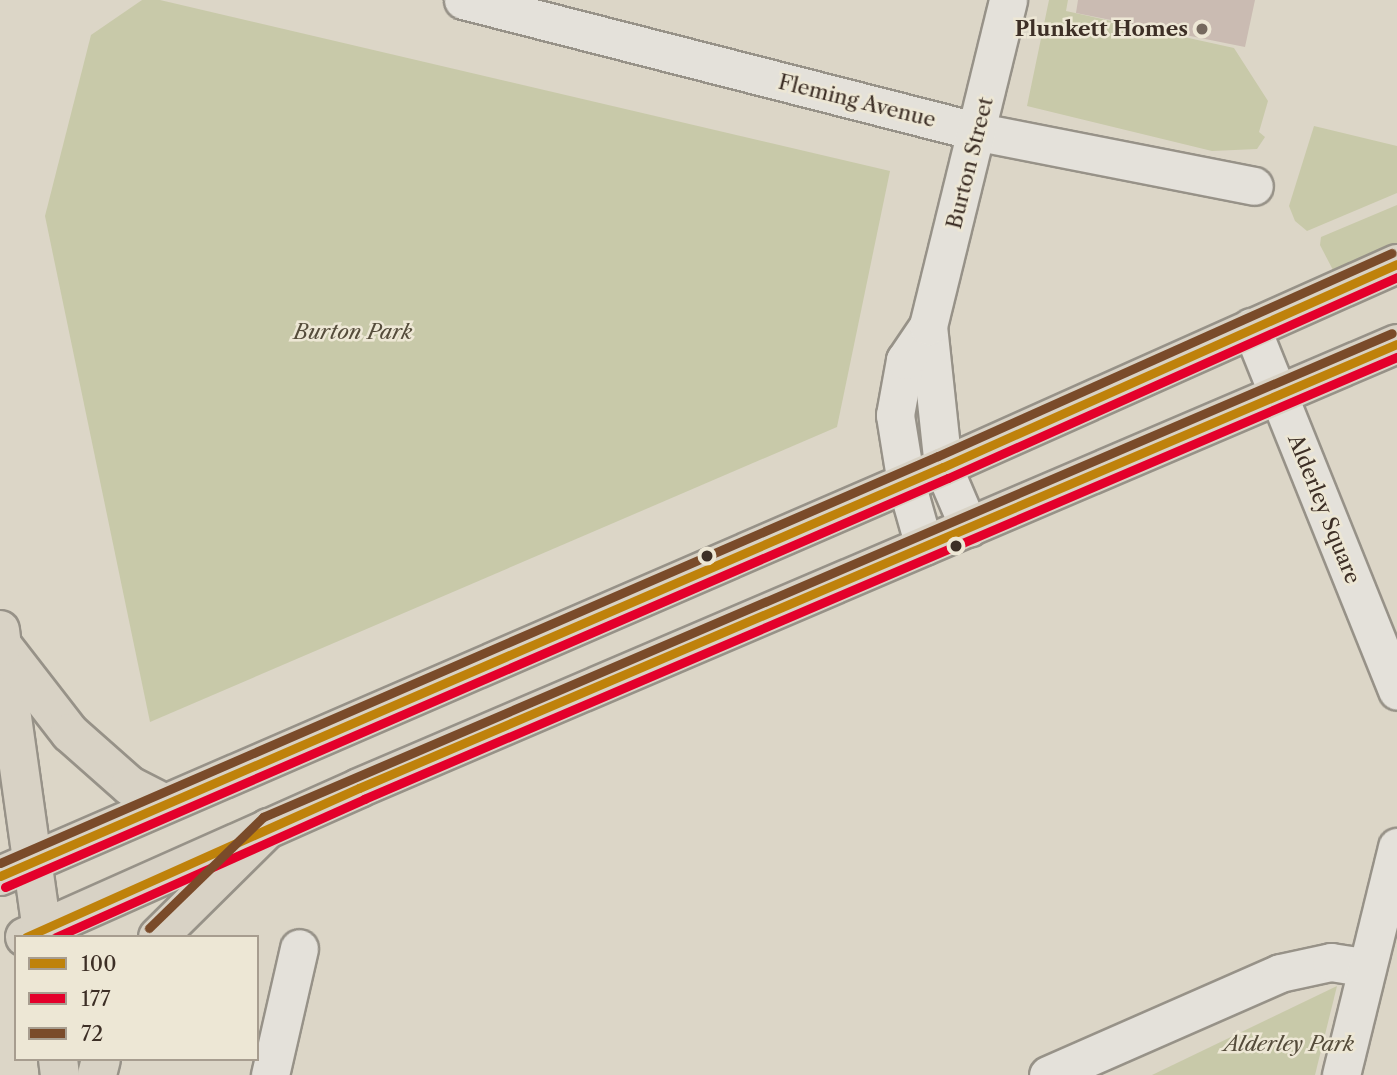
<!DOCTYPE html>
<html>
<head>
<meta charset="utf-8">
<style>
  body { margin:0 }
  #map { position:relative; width:1397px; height:1075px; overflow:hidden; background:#dcd6c7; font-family:"Libre Caslon Text",serif }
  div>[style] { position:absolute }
  .green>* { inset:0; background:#c8c9a9 }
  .building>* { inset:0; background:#cabbb2 }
  .roads { filter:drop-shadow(2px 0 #979288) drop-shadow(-2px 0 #979288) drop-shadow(0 2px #979288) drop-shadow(0 -2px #979288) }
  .minor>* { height:37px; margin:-18.5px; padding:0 18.5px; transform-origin:18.5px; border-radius:18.5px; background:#e4e1da }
  .primary>* { height:38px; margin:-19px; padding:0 19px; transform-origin:19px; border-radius:19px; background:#d8d2c5 }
  .trunk>* { height:38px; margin:-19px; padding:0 19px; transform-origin:19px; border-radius:19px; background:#d8d2c5 }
  .motorway>* { height:38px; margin:-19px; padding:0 19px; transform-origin:19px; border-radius:19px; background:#d8d2c5 }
  .bus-1>* { height:9px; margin:-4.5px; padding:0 4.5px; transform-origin:4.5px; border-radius:4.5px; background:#bf820b }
  .bus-2>* { height:9px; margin:-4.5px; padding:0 4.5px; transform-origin:4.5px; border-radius:4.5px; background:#e4002b }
  .bus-3>* { height:9px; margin:-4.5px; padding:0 4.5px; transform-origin:4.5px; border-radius:4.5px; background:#7a4b2a }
  .dots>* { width:19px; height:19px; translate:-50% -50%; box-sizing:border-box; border:4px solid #ede7d5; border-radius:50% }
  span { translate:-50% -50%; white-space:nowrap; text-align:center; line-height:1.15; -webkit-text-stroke:5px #ede7d5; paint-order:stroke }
  .poi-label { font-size:21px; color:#3d2f26; font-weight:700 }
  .right { translate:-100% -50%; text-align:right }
  .street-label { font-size:21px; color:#3d2f26 }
  .park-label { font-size:21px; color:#554c3b; font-style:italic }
  .legend { position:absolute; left:14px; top:935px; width:245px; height:126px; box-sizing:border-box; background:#ede7d5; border:2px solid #a79d8f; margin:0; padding:9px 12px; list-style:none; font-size:21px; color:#3d2f26 }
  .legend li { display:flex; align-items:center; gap:14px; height:35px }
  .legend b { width:35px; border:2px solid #a79d8f }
</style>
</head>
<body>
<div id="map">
  <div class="green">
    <div style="clip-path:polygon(142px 0,160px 0,890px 171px,837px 427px,150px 722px,45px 216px,91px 35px)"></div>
    <div style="clip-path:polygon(1049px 0,1068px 0,1066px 11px,1234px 48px,1268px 101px,1259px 132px,1265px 137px,1257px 149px,1212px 151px,1027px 106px)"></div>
    <div style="clip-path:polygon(1314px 126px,1397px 146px,1397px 193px,1307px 231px,1295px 221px,1289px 206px)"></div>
    <div style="clip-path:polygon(1397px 205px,1397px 244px,1334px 272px,1320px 245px,1321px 237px)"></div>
    <div style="clip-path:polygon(1337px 986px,1315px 1075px,1152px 1075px)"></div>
  </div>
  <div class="building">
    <div style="clip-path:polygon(1078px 0,1255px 0,1245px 47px,1076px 13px)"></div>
  </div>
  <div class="roads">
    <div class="minor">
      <div style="left:463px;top:0;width:533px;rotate:14.35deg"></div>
      <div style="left:979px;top:132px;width:280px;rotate:11.1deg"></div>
      <div style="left:928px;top:326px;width:142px;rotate:83.9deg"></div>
      <div style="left:943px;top:467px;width:66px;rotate:66.9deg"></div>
      <div style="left:1251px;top:327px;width:392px;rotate:68.1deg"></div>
      <div style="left:924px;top:546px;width:66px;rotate:-105.9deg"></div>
      <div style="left:906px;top:483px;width:69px;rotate:-99.2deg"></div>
      <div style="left:895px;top:415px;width:56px;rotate:-79.7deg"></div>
      <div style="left:905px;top:360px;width:41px;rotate:-55.9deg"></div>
      <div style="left:928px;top:326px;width:336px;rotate:-76.2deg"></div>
      <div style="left:270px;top:1075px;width:130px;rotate:-77.1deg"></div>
      <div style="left:1048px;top:1075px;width:253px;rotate:-23.7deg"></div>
      <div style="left:1280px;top:973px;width:52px;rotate:-12.2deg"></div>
      <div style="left:1331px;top:962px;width:36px;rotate:9deg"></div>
      <div style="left:1341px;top:1075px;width:235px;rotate:-76.2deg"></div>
    </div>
    <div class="primary">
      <div style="left:0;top:876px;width:1028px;rotate:-23.45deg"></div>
      <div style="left:943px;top:467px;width:497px;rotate:-24.1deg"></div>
      <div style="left:25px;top:937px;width:366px;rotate:-24deg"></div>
      <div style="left:359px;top:788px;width:1129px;rotate:-23.16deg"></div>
    </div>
    <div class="trunk">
      <div style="left:2px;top:646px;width:294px;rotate:82deg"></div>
      <div style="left:4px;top:648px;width:108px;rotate:52.2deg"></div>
      <div style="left:70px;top:733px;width:80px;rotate:41.5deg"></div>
      <div style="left:130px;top:786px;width:39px;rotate:27deg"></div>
      <div style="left:158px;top:937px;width:155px;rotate:-44.7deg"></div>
      <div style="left:58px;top:1059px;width:16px;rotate:83deg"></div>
      <div style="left:97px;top:1075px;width:16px;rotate:-76deg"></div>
    </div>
    <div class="motorway">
      <div style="left:0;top:630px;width:16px;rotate:83deg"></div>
    </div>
  </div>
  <div class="bus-1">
    <div style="left:0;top:876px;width:1028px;rotate:-23.45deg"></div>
    <div style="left:943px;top:467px;width:497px;rotate:-24.1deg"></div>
    <div style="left:26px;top:937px;width:365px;rotate:-24.1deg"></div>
    <div style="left:359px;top:788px;width:1129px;rotate:-23.16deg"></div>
  </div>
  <div class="bus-2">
    <div style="left:5px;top:887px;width:1028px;rotate:-23.45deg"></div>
    <div style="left:948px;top:478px;width:492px;rotate:-24.1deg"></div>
    <div style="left:56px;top:937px;width:338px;rotate:-24.1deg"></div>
    <div style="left:364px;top:799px;width:1124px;rotate:-23.17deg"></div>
  </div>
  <div class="bus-3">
    <div style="left:0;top:863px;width:1022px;rotate:-23.46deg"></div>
    <div style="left:938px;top:456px;width:497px;rotate:-24.1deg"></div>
    <div style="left:149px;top:928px;width:159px;rotate:-44.2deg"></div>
    <div style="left:263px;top:817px;width:1228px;rotate:-23.2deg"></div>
  </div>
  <div class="dots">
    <div style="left:1202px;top:29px;background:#75695e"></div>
    <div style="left:956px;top:546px;background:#3d2f26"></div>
    <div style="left:707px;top:556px;background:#3d2f26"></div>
  </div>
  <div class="poi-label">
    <span class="right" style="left:1188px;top:29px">Plunkett Homes</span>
  </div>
  <div class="street-label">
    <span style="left:857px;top:101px;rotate:14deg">Fleming Avenue</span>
    <span style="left:970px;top:163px;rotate:-76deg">Burton Street</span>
    <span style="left:1324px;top:509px;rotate:68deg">Alderley Square</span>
  </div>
  <div class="park-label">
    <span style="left:353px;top:332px">Burton Park</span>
    <span style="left:1289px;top:1044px">Alderley Park</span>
  </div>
  <ul class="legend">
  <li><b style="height:9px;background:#bf820b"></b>100</li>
  <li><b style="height:9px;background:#e4002b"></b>177</li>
  <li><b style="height:9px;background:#7a4b2a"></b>72</li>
  </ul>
</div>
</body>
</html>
